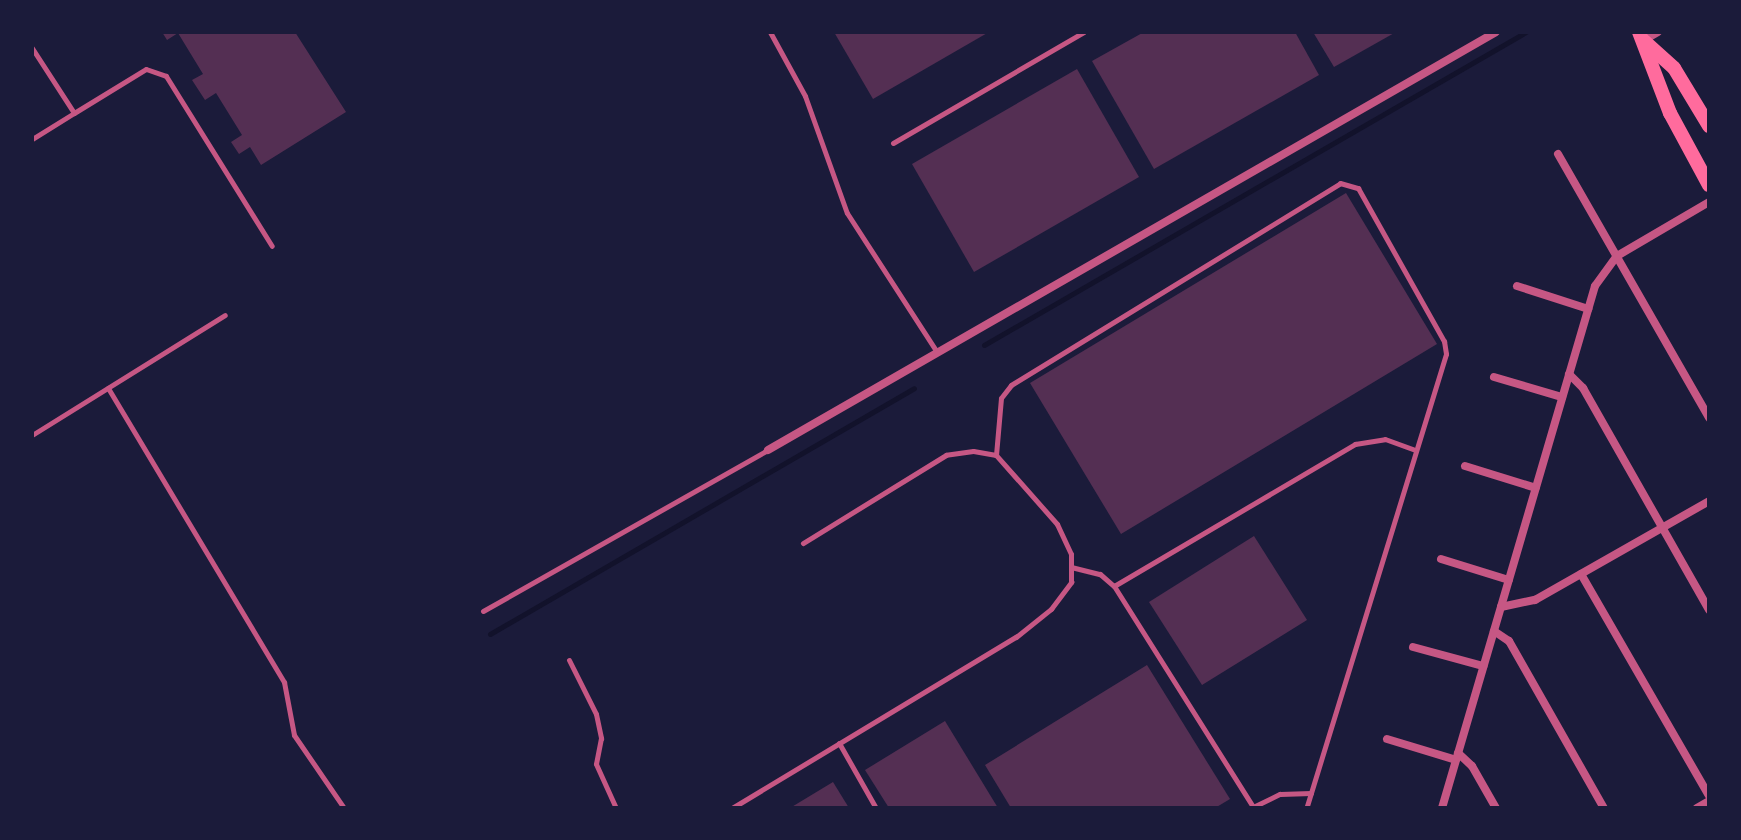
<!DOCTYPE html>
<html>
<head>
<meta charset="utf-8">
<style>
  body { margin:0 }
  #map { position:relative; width:1741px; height:840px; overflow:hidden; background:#1b1b3a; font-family:"Crimson Pro",serif }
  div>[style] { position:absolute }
  .stream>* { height:5px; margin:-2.5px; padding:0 2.5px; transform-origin:2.5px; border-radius:2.5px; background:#12122b }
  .building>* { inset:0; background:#542f53 }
  .service>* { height:5px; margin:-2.5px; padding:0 2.5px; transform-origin:2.5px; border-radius:2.5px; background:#c65784 }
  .minor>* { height:8px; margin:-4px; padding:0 4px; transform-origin:4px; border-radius:4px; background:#c65784 }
  .secondary>* { height:14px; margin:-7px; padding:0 7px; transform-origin:7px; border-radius:7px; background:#ff6b9d }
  span { translate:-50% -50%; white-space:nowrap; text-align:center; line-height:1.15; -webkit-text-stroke:6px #1b1b3a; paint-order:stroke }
  .frame { position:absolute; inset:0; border:34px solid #1b1b3a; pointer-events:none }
</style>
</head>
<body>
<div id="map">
  <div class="stream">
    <div style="left:984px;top:345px;width:626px;rotate:-30.01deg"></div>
    <div style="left:490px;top:634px;width:490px;rotate:-30.1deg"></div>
  </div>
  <div class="building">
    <div style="clip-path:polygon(162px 32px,295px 32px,346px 112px,261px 165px,250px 147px,239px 154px,231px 142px,242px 135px,216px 93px,205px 100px,192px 80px,203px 74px,178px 33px,167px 40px)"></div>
    <div style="clip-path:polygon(834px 32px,989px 32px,873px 99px)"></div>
    <div style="clip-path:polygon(1144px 32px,1295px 32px,1319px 75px,1154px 169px,1092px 61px)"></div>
    <div style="clip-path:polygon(1313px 32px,1396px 32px,1334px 67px)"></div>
    <div style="clip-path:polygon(1077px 69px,1139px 177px,974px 272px,912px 164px)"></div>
    <div style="clip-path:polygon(1346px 193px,1437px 344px,1121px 534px,1030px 383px)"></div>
    <div style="clip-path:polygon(1254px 536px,1307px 620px,1202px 685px,1149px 602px)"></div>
    <div style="clip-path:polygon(1147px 665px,1230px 799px,1215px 808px,1011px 808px,985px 765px)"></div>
    <div style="clip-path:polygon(945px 721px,998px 808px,889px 808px,865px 770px)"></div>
    <div style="clip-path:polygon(833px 782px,849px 808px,790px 808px)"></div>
  </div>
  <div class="service">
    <div style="left:770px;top:32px;width:73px;rotate:61.3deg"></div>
    <div style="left:805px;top:96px;width:124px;rotate:70.3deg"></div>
    <div style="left:847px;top:213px;width:166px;rotate:57.1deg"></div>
    <div style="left:32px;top:48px;width:77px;rotate:57.1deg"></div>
    <div style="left:74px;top:113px;width:49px;rotate:148.2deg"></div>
    <div style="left:74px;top:113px;width:84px;rotate:-31.4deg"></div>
    <div style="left:146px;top:69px;width:21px;rotate:19deg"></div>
    <div style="left:166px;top:76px;width:200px;rotate:58.1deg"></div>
    <div style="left:893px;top:143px;width:221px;rotate:-30.2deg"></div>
    <div style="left:108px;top:388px;width:343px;rotate:59.1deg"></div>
    <div style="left:284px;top:682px;width:54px;rotate:79.3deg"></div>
    <div style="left:294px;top:735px;width:88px;rotate:55.6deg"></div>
    <div style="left:32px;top:435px;width:227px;rotate:-31.9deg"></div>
    <div style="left:996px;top:455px;width:57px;rotate:-85deg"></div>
    <div style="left:1001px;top:398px;width:16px;rotate:-52deg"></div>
    <div style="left:1011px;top:385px;width:386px;rotate:-31.5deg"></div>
    <div style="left:1340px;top:183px;width:19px;rotate:16deg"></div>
    <div style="left:1358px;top:188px;width:176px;rotate:60.7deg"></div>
    <div style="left:1444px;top:341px;width:13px;rotate:81deg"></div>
    <div style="left:1446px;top:354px;width:475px;rotate:107.1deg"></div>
    <div style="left:1071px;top:567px;width:30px;rotate:14deg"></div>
    <div style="left:1100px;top:574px;width:18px;rotate:41deg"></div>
    <div style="left:1114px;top:586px;width:261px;rotate:57.8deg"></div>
    <div style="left:1114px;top:586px;width:280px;rotate:-30.5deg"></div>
    <div style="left:1355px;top:444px;width:30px;rotate:-9deg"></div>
    <div style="left:1385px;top:439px;width:30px;rotate:20deg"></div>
    <div style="left:483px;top:611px;width:326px;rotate:-29.5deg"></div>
    <div style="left:569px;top:660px;width:60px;rotate:63.4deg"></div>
    <div style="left:596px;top:714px;width:25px;rotate:78deg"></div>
    <div style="left:601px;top:738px;width:26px;rotate:101deg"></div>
    <div style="left:596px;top:764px;width:48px;rotate:65.6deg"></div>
    <div style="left:839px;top:743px;width:75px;rotate:60.4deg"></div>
    <div style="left:1253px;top:807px;width:30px;rotate:-26deg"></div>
    <div style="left:1280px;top:794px;width:31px;rotate:-2deg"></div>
    <div style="left:732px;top:808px;width:332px;rotate:-31.1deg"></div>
    <div style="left:1016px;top:637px;width:45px;rotate:-38.7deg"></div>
    <div style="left:1051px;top:609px;width:34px;rotate:-53deg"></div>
    <div style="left:1071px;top:582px;width:28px;rotate:-90deg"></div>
    <div style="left:1071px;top:554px;width:33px;rotate:-115deg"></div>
    <div style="left:1057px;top:524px;width:92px;rotate:-131.5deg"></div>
    <div style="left:996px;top:455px;width:23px;rotate:-170deg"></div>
    <div style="left:973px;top:451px;width:27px;rotate:172deg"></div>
    <div style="left:946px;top:455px;width:168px;rotate:148.4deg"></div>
  </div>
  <div class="minor">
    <div style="left:1644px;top:40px;width:16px;rotate:-30deg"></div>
    <div style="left:1558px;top:154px;width:304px;rotate:60.2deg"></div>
    <div style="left:1517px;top:286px;width:75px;rotate:17.9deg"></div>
    <div style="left:1569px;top:374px;width:20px;rotate:45deg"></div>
    <div style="left:1583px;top:388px;width:255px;rotate:60.4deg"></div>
    <div style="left:1494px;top:377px;width:71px;rotate:16.4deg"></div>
    <div style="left:768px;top:450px;width:839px;rotate:-29.86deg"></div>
    <div style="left:1465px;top:466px;width:74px;rotate:17.2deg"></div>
    <div style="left:1441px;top:559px;width:71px;rotate:17.2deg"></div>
    <div style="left:1581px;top:574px;width:256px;rotate:60deg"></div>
    <div style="left:1501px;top:607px;width:35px;rotate:-12deg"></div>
    <div style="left:1535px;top:600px;width:200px;rotate:-29.6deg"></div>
    <div style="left:1494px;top:631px;width:18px;rotate:34deg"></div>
    <div style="left:1509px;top:641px;width:192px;rotate:60.4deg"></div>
    <div style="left:1413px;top:647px;width:73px;rotate:15.2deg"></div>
    <div style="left:1387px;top:739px;width:72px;rotate:16.9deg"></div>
    <div style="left:1458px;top:753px;width:19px;rotate:43deg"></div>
    <div style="left:1472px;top:766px;width:48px;rotate:60.3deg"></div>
    <div style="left:1442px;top:808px;width:544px;rotate:-73.66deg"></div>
    <div style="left:1595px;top:286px;width:37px;rotate:-54deg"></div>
    <div style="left:1617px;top:256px;width:107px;rotate:-30.4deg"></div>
    <div style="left:1697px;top:808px;width:14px;rotate:-30deg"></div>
  </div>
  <div class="secondary">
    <div style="left:1639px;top:32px;width:87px;rotate:69.1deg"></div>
    <div style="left:1670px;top:113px;width:82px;rotate:61.6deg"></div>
    <div style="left:1644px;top:41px;width:40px;rotate:42deg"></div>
    <div style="left:1674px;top:68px;width:68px;rotate:58.9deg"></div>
  </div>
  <div class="frame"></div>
</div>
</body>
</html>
